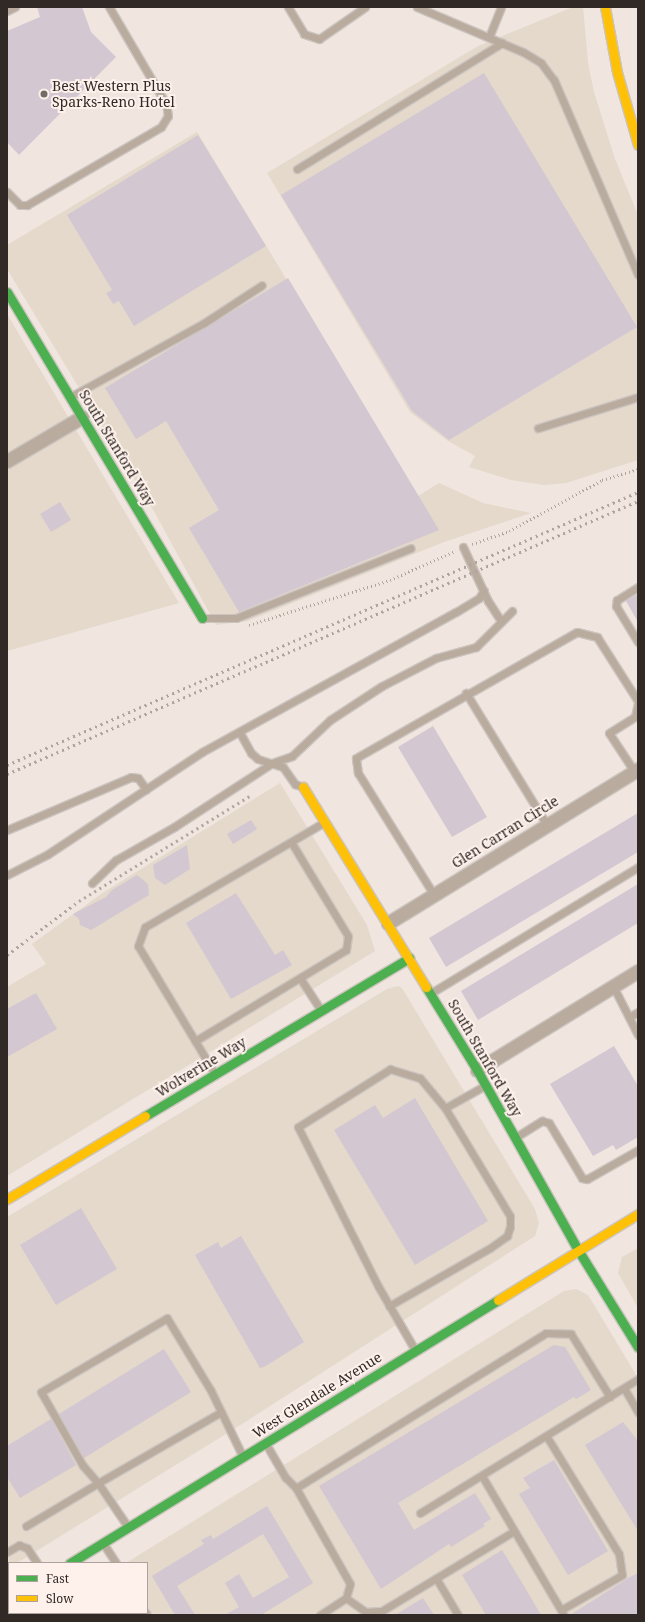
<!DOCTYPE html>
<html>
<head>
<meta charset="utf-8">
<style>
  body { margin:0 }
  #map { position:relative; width:645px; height:1622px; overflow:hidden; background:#f0e5df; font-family:"Noto Serif",serif }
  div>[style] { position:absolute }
  .industrial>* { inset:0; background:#e4d9cb }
  .building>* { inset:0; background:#d3c7d2 }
  .path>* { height:2.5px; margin-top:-1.25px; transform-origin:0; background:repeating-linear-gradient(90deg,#afa59c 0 1px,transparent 0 4px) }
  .roads { filter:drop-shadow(1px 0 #ccc4bf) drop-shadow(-1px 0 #ccc4bf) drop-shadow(0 1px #ccc4bf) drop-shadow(0 -1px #ccc4bf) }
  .lane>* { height:7px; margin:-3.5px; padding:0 3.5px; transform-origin:3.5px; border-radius:3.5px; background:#b9ac9f }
  .street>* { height:13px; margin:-6.5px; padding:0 6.5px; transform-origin:6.5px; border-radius:6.5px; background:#b9ac9f }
  .fast>* { height:9px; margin:-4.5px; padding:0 4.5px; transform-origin:4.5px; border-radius:4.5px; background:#4caf50 }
  .slow>* { height:9px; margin:-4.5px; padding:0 4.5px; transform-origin:4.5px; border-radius:4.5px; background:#ffc107 }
  .rail>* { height:3px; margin-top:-1.5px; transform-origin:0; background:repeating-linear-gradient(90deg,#b0a59e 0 2px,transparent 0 6px) }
  .dots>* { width:11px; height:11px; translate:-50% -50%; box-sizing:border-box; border:2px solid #fef1eb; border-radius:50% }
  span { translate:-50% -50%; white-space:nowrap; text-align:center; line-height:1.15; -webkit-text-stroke:4px #fef1eb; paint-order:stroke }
  .poi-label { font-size:14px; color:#302925 }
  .left { translate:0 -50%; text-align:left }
  .street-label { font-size:14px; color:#302925 }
  .frame { position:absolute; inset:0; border:8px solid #302925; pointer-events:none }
  .legend { position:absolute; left:8px; top:1562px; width:140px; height:52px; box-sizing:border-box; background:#fef1eb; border:1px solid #aca19c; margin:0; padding:5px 7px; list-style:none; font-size:12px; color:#302925 }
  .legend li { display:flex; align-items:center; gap:8px; height:20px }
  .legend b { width:20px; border:1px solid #aca19c }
</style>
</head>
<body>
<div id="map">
  <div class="industrial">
    <div style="clip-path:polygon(573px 7px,583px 7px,588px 63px,594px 92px,615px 159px,638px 215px,638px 460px,566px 483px,544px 485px,511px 480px,469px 467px,475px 456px,448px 441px,410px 412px,267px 173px,478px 46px)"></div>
    <div style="clip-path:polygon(197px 132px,418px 496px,439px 483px,483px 503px,531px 513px,444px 542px,248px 621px,216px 625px,155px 513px,7px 269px,7px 245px)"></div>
    <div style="clip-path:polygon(7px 314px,179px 603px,7px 651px)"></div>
    <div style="clip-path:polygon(280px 783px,367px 925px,375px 951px,7px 1176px,7px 987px,46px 964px,32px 944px,104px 892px)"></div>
    <div style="clip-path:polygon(398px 986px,402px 988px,535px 1209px,539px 1223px,535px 1236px,242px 1424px,17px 1563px,9px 1563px,7px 1569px,7px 1217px,387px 989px)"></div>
    <div style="clip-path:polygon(638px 1248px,638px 1308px,618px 1273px,622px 1257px)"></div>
    <div style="clip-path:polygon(576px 1289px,588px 1295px,638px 1378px,638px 1615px,43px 1615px,147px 1613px,147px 1563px,126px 1563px,564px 1291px)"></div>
  </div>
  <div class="building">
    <div style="clip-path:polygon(37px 7px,82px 7px,91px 32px,116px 57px,19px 155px,7px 142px,7px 31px,40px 17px)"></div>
    <div style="clip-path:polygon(484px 73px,637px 327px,449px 440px,412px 411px,281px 195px)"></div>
    <div style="clip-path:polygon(198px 135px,266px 246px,134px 326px,119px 301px,113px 304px,106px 293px,112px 290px,67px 215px)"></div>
    <div style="clip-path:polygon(288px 278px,439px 530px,239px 612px,189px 528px,219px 510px,166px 421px,136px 439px,105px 388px)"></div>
    <div style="clip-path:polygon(60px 502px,71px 520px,51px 532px,40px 514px)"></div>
    <div style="clip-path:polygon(638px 594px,638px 622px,626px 601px)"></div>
    <div style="clip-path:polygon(433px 726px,487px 817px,452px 837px,398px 747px)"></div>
    <div style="clip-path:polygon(638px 813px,638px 852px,446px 967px,429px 938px)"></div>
    <div style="clip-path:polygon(251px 820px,257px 829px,233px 844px,227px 834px)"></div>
    <div style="clip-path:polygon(187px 845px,190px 869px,165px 885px,155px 878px,153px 865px)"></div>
    <div style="clip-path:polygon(137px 875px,148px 884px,149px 895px,91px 930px,80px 925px,79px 919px,73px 914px,106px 897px,112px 890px)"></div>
    <div style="clip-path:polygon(638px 884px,638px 923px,478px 1020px,461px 991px)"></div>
    <div style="clip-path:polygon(236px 893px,275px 955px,283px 950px,292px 965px,231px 999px,186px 923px)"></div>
    <div style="clip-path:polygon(36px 993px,57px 1029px,7px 1057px,7px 1009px)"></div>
    <div style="clip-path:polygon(614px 1046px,638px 1086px,638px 1137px,616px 1150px,613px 1145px,593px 1156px,550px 1084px)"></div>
    <div style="clip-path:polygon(415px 1098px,488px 1221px,415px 1265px,334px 1130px,375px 1105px,383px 1118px)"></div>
    <div style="clip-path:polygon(81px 1208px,117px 1269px,56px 1305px,20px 1245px)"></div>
    <div style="clip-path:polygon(241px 1236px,304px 1342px,264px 1367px,260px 1368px,195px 1255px,218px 1242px,221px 1248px)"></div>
    <div style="clip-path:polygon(554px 1345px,565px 1347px,591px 1390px,576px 1399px,574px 1397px,398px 1503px,414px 1530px,475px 1493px,491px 1519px,483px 1524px,485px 1526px,451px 1547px,449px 1544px,381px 1589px,319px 1486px)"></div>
    <div style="clip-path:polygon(164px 1349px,191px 1392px,84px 1458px,59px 1414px)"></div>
    <div style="clip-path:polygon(51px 1419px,76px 1465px,20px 1498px,7px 1477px,7px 1446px)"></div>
    <div style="clip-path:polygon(623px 1422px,638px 1441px,638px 1531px,585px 1445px)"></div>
    <div style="clip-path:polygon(554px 1460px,608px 1551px,568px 1575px,519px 1494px,530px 1488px,523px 1478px)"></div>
    <div style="clip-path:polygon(267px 1506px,313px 1583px,261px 1615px,225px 1615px,239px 1607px,225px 1583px,239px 1574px,253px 1598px,289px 1577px,263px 1534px,177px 1586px,195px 1615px,175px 1615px,152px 1576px,204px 1544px,201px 1540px,211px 1535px,213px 1539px)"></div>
    <div style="clip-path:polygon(502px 1550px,521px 1581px,541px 1615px,486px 1615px,462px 1575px)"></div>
    <div style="clip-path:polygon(638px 1573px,638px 1615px,570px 1615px,630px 1577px)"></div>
    <div style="clip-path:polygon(423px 1598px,434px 1615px,395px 1615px)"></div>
  </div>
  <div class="path">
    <div style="left:472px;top:544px;width:39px;rotate:-19deg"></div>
    <div style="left:509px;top:531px;width:106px;rotate:-28.7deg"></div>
    <div style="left:602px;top:480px;width:38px;rotate:-17deg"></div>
    <div style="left:249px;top:625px;width:148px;rotate:-17.7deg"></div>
    <div style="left:390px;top:580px;width:71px;rotate:-24deg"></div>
  </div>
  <div class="roads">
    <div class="lane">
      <div style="left:288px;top:7px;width:31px;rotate:59deg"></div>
      <div style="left:304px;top:34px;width:16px;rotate:18deg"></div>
      <div style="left:319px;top:39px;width:56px;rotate:-34.8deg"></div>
      <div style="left:417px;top:7px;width:115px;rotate:23deg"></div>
      <div style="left:523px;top:52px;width:21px;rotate:31deg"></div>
      <div style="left:541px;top:63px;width:21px;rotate:53deg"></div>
      <div style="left:554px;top:80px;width:212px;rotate:66.7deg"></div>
      <div style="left:7px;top:11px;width:9px;rotate:-27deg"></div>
      <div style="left:489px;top:37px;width:32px;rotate:-68deg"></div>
      <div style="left:297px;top:169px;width:241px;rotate:-31.6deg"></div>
      <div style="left:7px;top:192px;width:18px;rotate:45deg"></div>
      <div style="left:20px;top:205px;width:7px"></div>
      <div style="left:27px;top:205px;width:155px;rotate:-30.2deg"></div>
      <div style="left:161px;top:127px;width:13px;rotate:-58deg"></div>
      <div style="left:168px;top:116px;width:12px;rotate:-99deg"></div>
      <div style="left:166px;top:104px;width:113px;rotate:-120.4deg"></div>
      <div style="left:70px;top:397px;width:153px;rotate:-28.9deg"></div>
      <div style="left:204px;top:323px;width:69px;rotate:-33.2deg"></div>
      <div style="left:538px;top:428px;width:105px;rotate:-17.2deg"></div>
      <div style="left:463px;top:547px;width:60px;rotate:65.2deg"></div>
      <div style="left:488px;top:601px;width:24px;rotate:57deg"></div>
      <div style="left:638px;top:587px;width:25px;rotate:148deg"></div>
      <div style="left:617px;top:600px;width:6px;rotate:99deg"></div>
      <div style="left:616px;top:606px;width:42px;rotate:58.6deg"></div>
      <div style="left:202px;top:618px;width:34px"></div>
      <div style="left:236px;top:618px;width:188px;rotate:-21.8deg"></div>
      <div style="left:466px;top:693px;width:155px;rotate:58.5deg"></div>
      <div style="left:240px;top:733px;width:23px;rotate:61deg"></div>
      <div style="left:251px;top:753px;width:9px;rotate:41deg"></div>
      <div style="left:258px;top:759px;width:26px;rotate:18deg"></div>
      <div style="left:283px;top:767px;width:21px;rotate:55deg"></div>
      <div style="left:295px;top:784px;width:9px;rotate:21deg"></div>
      <div style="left:634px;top:771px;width:45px;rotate:-123.3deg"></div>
      <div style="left:609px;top:733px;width:31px;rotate:-32deg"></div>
      <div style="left:635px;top:717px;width:14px;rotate:-78deg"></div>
      <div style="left:7px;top:830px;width:135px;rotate:-23.1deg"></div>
      <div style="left:131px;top:777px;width:7px;rotate:8deg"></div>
      <div style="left:138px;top:778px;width:14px;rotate:54deg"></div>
      <div style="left:7px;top:875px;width:46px;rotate:-27.1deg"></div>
      <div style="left:48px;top:854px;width:185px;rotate:-33.5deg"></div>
      <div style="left:202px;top:752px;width:290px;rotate:-28.9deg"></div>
      <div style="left:456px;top:612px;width:27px;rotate:-31deg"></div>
      <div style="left:479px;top:598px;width:9px;rotate:-58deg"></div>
      <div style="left:92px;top:883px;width:33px;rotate:-44deg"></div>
      <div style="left:116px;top:860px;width:67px;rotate:-29.6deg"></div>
      <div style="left:174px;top:827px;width:117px;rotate:-33.1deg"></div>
      <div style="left:272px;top:763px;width:21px;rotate:-19deg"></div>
      <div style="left:292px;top:756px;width:52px;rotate:-43.5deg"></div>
      <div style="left:330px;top:720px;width:62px;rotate:-33.2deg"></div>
      <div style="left:382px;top:686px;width:61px;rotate:-27.4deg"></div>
      <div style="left:436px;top:658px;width:41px;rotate:-15.4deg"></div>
      <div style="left:476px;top:647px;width:51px;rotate:-45deg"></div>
      <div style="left:434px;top:895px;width:144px;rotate:-121.9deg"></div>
      <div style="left:358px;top:773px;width:15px;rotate:-98deg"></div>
      <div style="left:356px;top:758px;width:254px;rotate:-29.7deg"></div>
      <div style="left:577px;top:632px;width:21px;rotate:14deg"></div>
      <div style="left:597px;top:637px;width:76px;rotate:57.4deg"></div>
      <div style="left:300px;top:978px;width:38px;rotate:57deg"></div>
      <div style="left:613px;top:986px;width:55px;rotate:63deg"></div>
      <div style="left:431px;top:993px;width:242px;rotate:-31.3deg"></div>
      <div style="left:629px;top:1017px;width:10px;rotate:-29deg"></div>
      <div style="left:195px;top:1041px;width:176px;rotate:-31.1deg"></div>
      <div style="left:346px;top:950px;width:14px;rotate:-82deg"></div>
      <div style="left:348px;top:936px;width:110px;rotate:-121.2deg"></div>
      <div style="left:215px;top:1074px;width:149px;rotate:-121deg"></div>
      <div style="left:138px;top:946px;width:20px;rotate:-70deg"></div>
      <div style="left:145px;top:927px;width:208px;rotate:-30.3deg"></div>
      <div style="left:516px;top:1137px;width:31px;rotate:-32deg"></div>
      <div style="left:542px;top:1121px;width:7px;rotate:16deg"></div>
      <div style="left:549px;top:1123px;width:64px;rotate:59deg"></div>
      <div style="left:582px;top:1178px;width:5px;rotate:11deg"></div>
      <div style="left:587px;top:1179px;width:59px;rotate:-29.6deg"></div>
      <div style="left:389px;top:1306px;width:116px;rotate:-29.9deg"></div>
      <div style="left:490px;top:1248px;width:21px;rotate:-35deg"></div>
      <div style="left:507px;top:1236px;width:9px;rotate:-72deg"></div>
      <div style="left:510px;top:1227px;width:11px;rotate:-90deg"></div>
      <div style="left:510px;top:1216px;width:126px;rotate:-121deg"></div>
      <div style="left:415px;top:1350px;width:74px;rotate:-120deg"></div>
      <div style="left:378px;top:1286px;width:178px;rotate:-116.7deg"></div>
      <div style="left:298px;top:1127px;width:109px;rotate:-32.2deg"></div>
      <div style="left:390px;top:1069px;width:31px;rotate:17deg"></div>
      <div style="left:420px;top:1078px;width:39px;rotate:50deg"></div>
      <div style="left:445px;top:1108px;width:47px;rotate:-29.3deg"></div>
      <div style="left:624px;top:1388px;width:28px;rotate:60deg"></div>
      <div style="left:221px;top:1412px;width:142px;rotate:150deg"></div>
      <div style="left:98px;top:1483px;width:23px;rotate:-131deg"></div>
      <div style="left:83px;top:1466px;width:85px;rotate:-119.6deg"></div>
      <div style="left:41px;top:1392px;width:146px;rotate:-30.4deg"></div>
      <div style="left:167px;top:1318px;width:85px;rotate:58.9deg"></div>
      <div style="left:211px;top:1391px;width:73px;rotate:64.1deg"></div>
      <div style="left:547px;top:1437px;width:137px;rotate:58.4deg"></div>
      <div style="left:619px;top:1554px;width:21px;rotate:82deg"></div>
      <div style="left:622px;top:1575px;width:70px;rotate:150.2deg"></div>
      <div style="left:266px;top:1444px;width:39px;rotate:60deg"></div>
      <div style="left:286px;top:1478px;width:14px;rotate:45deg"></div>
      <div style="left:296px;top:1488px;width:294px;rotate:-31.8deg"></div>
      <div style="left:546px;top:1333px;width:25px;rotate:2deg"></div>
      <div style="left:571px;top:1334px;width:74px;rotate:58.2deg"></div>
      <div style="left:482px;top:1476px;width:161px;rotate:59.5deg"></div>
      <div style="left:296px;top:1488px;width:110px;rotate:60.6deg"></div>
      <div style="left:350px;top:1584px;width:15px;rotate:106deg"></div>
      <div style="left:346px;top:1598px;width:31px;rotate:147deg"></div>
      <div style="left:420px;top:1513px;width:256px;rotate:-31.6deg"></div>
      <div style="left:26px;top:1526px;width:84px;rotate:-30.8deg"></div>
      <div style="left:98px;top:1483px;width:53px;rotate:55.7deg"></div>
      <div style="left:103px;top:1543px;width:24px;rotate:57deg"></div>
      <div style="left:7px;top:1552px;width:14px;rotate:-30deg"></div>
      <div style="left:19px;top:1545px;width:9px;rotate:21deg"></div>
      <div style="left:27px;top:1548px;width:18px;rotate:56deg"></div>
      <div style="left:436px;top:1578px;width:43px;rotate:59.3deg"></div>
      <div style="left:346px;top:1598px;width:24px;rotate:35deg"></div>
      <div style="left:366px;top:1612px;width:14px;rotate:-4deg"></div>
      <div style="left:22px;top:1613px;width:2px;rotate:63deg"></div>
      <div style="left:146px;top:1613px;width:2px;rotate:63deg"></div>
      <div style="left:101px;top:1615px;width:4px;rotate:-34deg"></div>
      <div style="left:375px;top:1615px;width:162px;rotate:-31.1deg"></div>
    </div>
    <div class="street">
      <div style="left:7px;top:461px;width:87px;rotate:-30.4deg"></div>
      <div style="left:388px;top:923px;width:294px;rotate:-31.6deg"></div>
      <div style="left:477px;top:1070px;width:189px;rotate:-31.6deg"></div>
    </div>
    <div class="fast">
      <div style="left:7px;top:292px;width:380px;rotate:59.1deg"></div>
      <div style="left:426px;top:987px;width:97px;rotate:58.4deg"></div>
      <div style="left:477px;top:1070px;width:206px;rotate:60.7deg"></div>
      <div style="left:578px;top:1250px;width:114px;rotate:58.3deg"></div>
      <div style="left:145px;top:1116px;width:308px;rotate:-30.9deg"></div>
      <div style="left:70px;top:1563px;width:502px;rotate:-31.57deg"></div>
    </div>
    <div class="slow">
      <div style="left:605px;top:7px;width:66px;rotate:79.5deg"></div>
      <div style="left:617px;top:72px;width:76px;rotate:74deg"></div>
      <div style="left:303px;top:787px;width:235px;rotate:58.4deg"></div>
      <div style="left:7px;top:1199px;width:161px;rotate:-31deg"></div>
      <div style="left:498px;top:1300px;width:164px;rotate:-31.6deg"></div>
      <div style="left:7px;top:1602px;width:2px;rotate:-27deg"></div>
    </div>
  </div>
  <div class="rail">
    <div style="left:7px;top:765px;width:688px;rotate:-23.4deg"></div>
    <div style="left:7px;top:774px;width:688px;rotate:-23.4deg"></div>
    <div style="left:7px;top:955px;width:90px;rotate:-36.9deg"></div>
    <div style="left:79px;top:901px;width:204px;rotate:-31.6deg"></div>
  </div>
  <div class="dots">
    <div style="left:44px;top:94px;background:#736b66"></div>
  </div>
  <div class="poi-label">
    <span class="left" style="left:52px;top:94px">Best Western Plus<br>Sparks-Reno Hotel</span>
  </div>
  <div class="street-label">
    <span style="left:117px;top:448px;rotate:59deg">South Stanford Way</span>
    <span style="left:505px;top:832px;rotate:-32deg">Glen Carran Circle</span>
    <span style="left:485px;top:1058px;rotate:60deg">South Stanford Way</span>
    <span style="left:201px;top:1067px;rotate:-31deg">Wolverine Way</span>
    <span style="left:317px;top:1395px;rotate:-32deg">West Glendale Avenue</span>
  </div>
  <div class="frame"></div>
  <ul class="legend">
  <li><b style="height:5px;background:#4caf50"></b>Fast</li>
  <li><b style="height:5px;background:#ffc107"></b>Slow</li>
  </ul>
</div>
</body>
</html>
